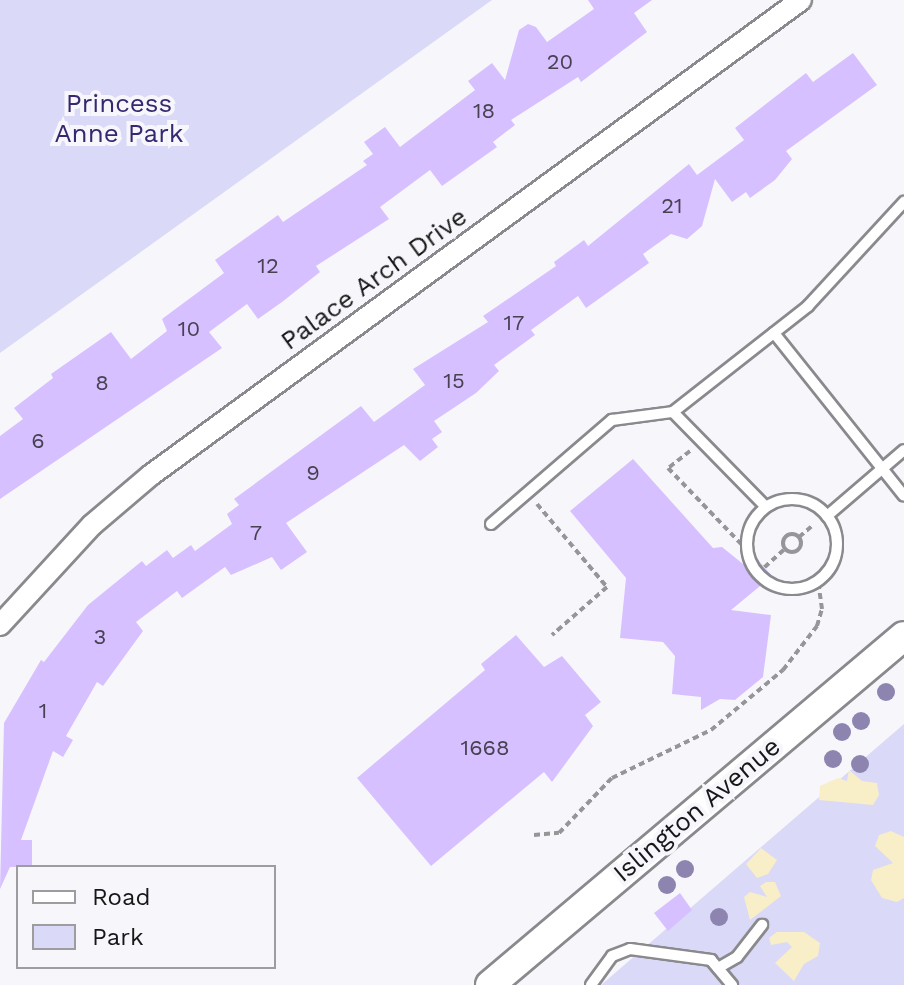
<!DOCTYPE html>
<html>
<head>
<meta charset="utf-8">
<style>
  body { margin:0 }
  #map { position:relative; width:904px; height:985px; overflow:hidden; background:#f7f7fb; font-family:"Work Sans",sans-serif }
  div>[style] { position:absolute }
  .green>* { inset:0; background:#dad9f7 }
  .sand>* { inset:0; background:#f8eec8 }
  .building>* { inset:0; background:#d7c0ff }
  .path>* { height:4px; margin-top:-2px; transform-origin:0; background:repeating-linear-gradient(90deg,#969699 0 6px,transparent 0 10px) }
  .path>.ring { margin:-2px; padding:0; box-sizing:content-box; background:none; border:4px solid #969699; border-radius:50% }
  .roads { filter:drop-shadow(2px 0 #8a8a8e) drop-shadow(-2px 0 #8a8a8e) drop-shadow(0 2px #8a8a8e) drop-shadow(0 -2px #8a8a8e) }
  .lane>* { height:10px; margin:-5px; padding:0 5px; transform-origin:5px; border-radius:5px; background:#fff }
  .lane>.ring { margin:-5px; padding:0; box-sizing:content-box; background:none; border:10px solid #fff; border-radius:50% }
  .street>* { height:20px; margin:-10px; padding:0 10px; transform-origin:10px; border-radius:10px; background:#fff }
  .secondary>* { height:28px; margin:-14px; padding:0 14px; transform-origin:14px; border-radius:14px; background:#fff }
  .trees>* { width:18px; height:18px; margin:-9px; border-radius:50%; background:#8d85af }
  span { translate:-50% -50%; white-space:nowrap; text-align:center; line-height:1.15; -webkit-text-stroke:8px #f7f7fb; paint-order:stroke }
  .number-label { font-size:22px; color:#474152 }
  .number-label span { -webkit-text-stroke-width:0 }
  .park-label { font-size:26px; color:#362870 }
  .street-label { font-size:26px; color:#171718 }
  .legend { position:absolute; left:16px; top:865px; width:260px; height:104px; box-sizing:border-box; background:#f7f7fb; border:2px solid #9d9da0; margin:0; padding:10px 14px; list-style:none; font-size:24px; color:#171718 }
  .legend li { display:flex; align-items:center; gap:16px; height:40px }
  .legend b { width:40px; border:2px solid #9d9da0 }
</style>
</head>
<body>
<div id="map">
  <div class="green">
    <div style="clip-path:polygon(0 0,492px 0,0 353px)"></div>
    <div style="clip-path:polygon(904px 724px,904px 985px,601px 985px)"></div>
  </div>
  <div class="sand">
    <div style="clip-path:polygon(849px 770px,862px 781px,877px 783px,879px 795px,873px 805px,819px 800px,820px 786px,838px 778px,847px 781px)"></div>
    <div style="clip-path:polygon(891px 831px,904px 837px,904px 898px,897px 902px,882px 898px,871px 880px,873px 870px,893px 863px,875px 846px,879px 835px)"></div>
    <div style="clip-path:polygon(761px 848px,777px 860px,768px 874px,757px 878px,746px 864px)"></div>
    <div style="clip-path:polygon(766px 882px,775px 882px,781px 896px,750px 920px,744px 897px,750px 892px,767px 897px,760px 886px)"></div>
    <div style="clip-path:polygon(777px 932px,804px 932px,820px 943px,818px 956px,804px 964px,794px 981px,775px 963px,792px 947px,787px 942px,771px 945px,769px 938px)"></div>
  </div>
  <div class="building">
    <div style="clip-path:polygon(588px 0,652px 0,634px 13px,647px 32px,581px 82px,578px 77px,511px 120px,515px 125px,493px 142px,497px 147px,442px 186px,430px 170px,380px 207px,389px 219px,316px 266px,320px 272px,282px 302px,258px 319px,247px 304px,209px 332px,222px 348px,0 499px,0 436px,23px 419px,14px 408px,53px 378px,51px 374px,111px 332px,131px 359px,167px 331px,162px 319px,224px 273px,215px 260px,278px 215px,283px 222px,367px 165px,363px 161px,373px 154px,364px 142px,385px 127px,400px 147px,475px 90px,468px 81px,492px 63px,505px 80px,519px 30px,528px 24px,536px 27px,547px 42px,594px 9px)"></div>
    <div style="clip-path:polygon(853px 53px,877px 85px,786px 151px,792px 159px,775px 180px,750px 198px,746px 192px,732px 202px,715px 179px,702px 226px,687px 239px,671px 234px,643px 254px,649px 263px,586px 308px,578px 296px,531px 330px,535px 335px,494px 365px,499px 371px,476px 393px,434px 421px,442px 432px,432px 439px,438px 447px,420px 461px,404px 445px,286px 523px,307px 552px,281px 570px,272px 557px,231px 575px,225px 567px,182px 598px,177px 591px,136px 622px,143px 631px,103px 686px,97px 682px,66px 736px,73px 740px,63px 757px,53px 751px,21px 840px,32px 840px,32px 867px,10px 867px,0 889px,4px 723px,41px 660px,44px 662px,88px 605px,142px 561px,146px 566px,167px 550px,173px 558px,191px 545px,195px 551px,232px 524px,227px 514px,239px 505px,234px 499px,361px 406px,374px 422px,425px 385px,413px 369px,488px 322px,483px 316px,556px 266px,554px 262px,584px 240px,588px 246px,689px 164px,697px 175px,744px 140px,735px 128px,806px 73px,813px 82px)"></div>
    <div style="clip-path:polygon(633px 459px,713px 548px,722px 547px,748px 568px,758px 560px,772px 576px,731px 610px,771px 615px,763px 677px,735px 700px,720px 699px,701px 710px,701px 697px,672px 694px,675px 656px,663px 642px,620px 638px,626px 578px,570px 511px)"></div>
    <div style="clip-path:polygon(516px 635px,544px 667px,562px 656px,601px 702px,585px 715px,593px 726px,552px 782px,544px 772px,431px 866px,357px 778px,485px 670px,481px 664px)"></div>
    <div style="clip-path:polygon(680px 893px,692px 910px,668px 931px,654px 913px)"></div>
  </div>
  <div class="path">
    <div style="left:690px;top:451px;width:28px;rotate:142deg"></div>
    <div style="left:668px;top:468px;width:114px;rotate:46.1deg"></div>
    <div style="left:537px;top:504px;width:109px;rotate:49.9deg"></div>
    <div style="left:607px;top:587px;width:73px;rotate:138.9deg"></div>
    <div class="ring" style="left:783px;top:534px;width:14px;height:14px"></div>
    <div style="left:799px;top:537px;width:17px;rotate:-40deg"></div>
    <div style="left:757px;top:574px;width:38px;rotate:-42deg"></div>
    <div style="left:534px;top:835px;width:25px;rotate:-5deg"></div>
    <div style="left:559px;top:833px;width:76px;rotate:-46.1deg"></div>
    <div style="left:612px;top:778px;width:110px;rotate:-25.9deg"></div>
    <div style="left:711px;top:730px;width:94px;rotate:-39.8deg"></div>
    <div style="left:783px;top:670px;width:56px;rotate:-52.3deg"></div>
    <div style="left:817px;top:626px;width:18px;rotate:-74deg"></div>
    <div style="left:822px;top:609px;width:27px;rotate:-98deg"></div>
  </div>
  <div class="roads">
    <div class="lane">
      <div style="left:774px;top:333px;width:208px;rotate:51.4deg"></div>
      <div class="ring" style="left:747px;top:499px;width:80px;height:80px"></div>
      <div style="left:766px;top:507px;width:133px;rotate:-134.4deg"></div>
      <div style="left:673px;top:412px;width:172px;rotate:-38.1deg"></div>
      <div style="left:808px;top:306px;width:142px;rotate:-47.3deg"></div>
      <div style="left:827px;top:516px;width:101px;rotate:-40.6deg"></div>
      <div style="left:491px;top:524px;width:160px;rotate:-40.7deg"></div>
      <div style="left:612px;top:420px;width:62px;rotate:-7.5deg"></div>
      <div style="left:718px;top:968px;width:22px;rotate:-30deg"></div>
      <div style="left:737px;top:957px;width:41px;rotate:-52deg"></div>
      <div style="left:591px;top:985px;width:36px;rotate:-54deg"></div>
      <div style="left:612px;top:956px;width:19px;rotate:-21deg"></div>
      <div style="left:630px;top:949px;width:82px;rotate:7.7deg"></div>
      <div style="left:711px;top:960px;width:33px;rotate:50deg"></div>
    </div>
    <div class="street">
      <div style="left:0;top:625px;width:136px;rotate:-47.4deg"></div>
      <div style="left:92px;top:525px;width:77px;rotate:-40.3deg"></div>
      <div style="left:151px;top:475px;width:805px;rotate:-36.16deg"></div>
    </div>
    <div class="secondary">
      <div style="left:490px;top:985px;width:541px;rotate:-40.13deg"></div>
    </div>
  </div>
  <div class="trees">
    <div style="left:886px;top:692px"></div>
    <div style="left:861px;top:721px"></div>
    <div style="left:842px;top:732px"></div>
    <div style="left:833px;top:759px"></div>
    <div style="left:860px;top:764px"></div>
    <div style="left:685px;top:869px"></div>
    <div style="left:667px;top:885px"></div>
    <div style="left:719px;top:917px"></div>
  </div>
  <div class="number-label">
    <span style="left:560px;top:62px">20</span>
    <span style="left:484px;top:111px">18</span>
    <span style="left:672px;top:206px">21</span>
    <span style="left:268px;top:266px">12</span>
    <span style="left:514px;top:323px">17</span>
    <span style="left:189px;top:329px">10</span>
    <span style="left:454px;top:381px">15</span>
    <span style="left:102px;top:383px">8</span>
    <span style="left:38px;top:441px">6</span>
    <span style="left:313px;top:473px">9</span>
    <span style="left:256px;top:533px">7</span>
    <span style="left:100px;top:637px">3</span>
    <span style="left:43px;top:711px">1</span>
    <span style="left:485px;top:748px">1668</span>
  </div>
  <div class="park-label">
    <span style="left:119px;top:119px">Princess<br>Anne Park</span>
  </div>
  <div class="street-label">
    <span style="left:374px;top:279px;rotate:-36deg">Palace Arch Drive</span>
    <span style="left:697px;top:810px;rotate:-40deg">Islington Avenue</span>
  </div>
  <ul class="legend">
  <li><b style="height:10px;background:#fff"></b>Road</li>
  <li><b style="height:22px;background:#dad9f7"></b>Park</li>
  </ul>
</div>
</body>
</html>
